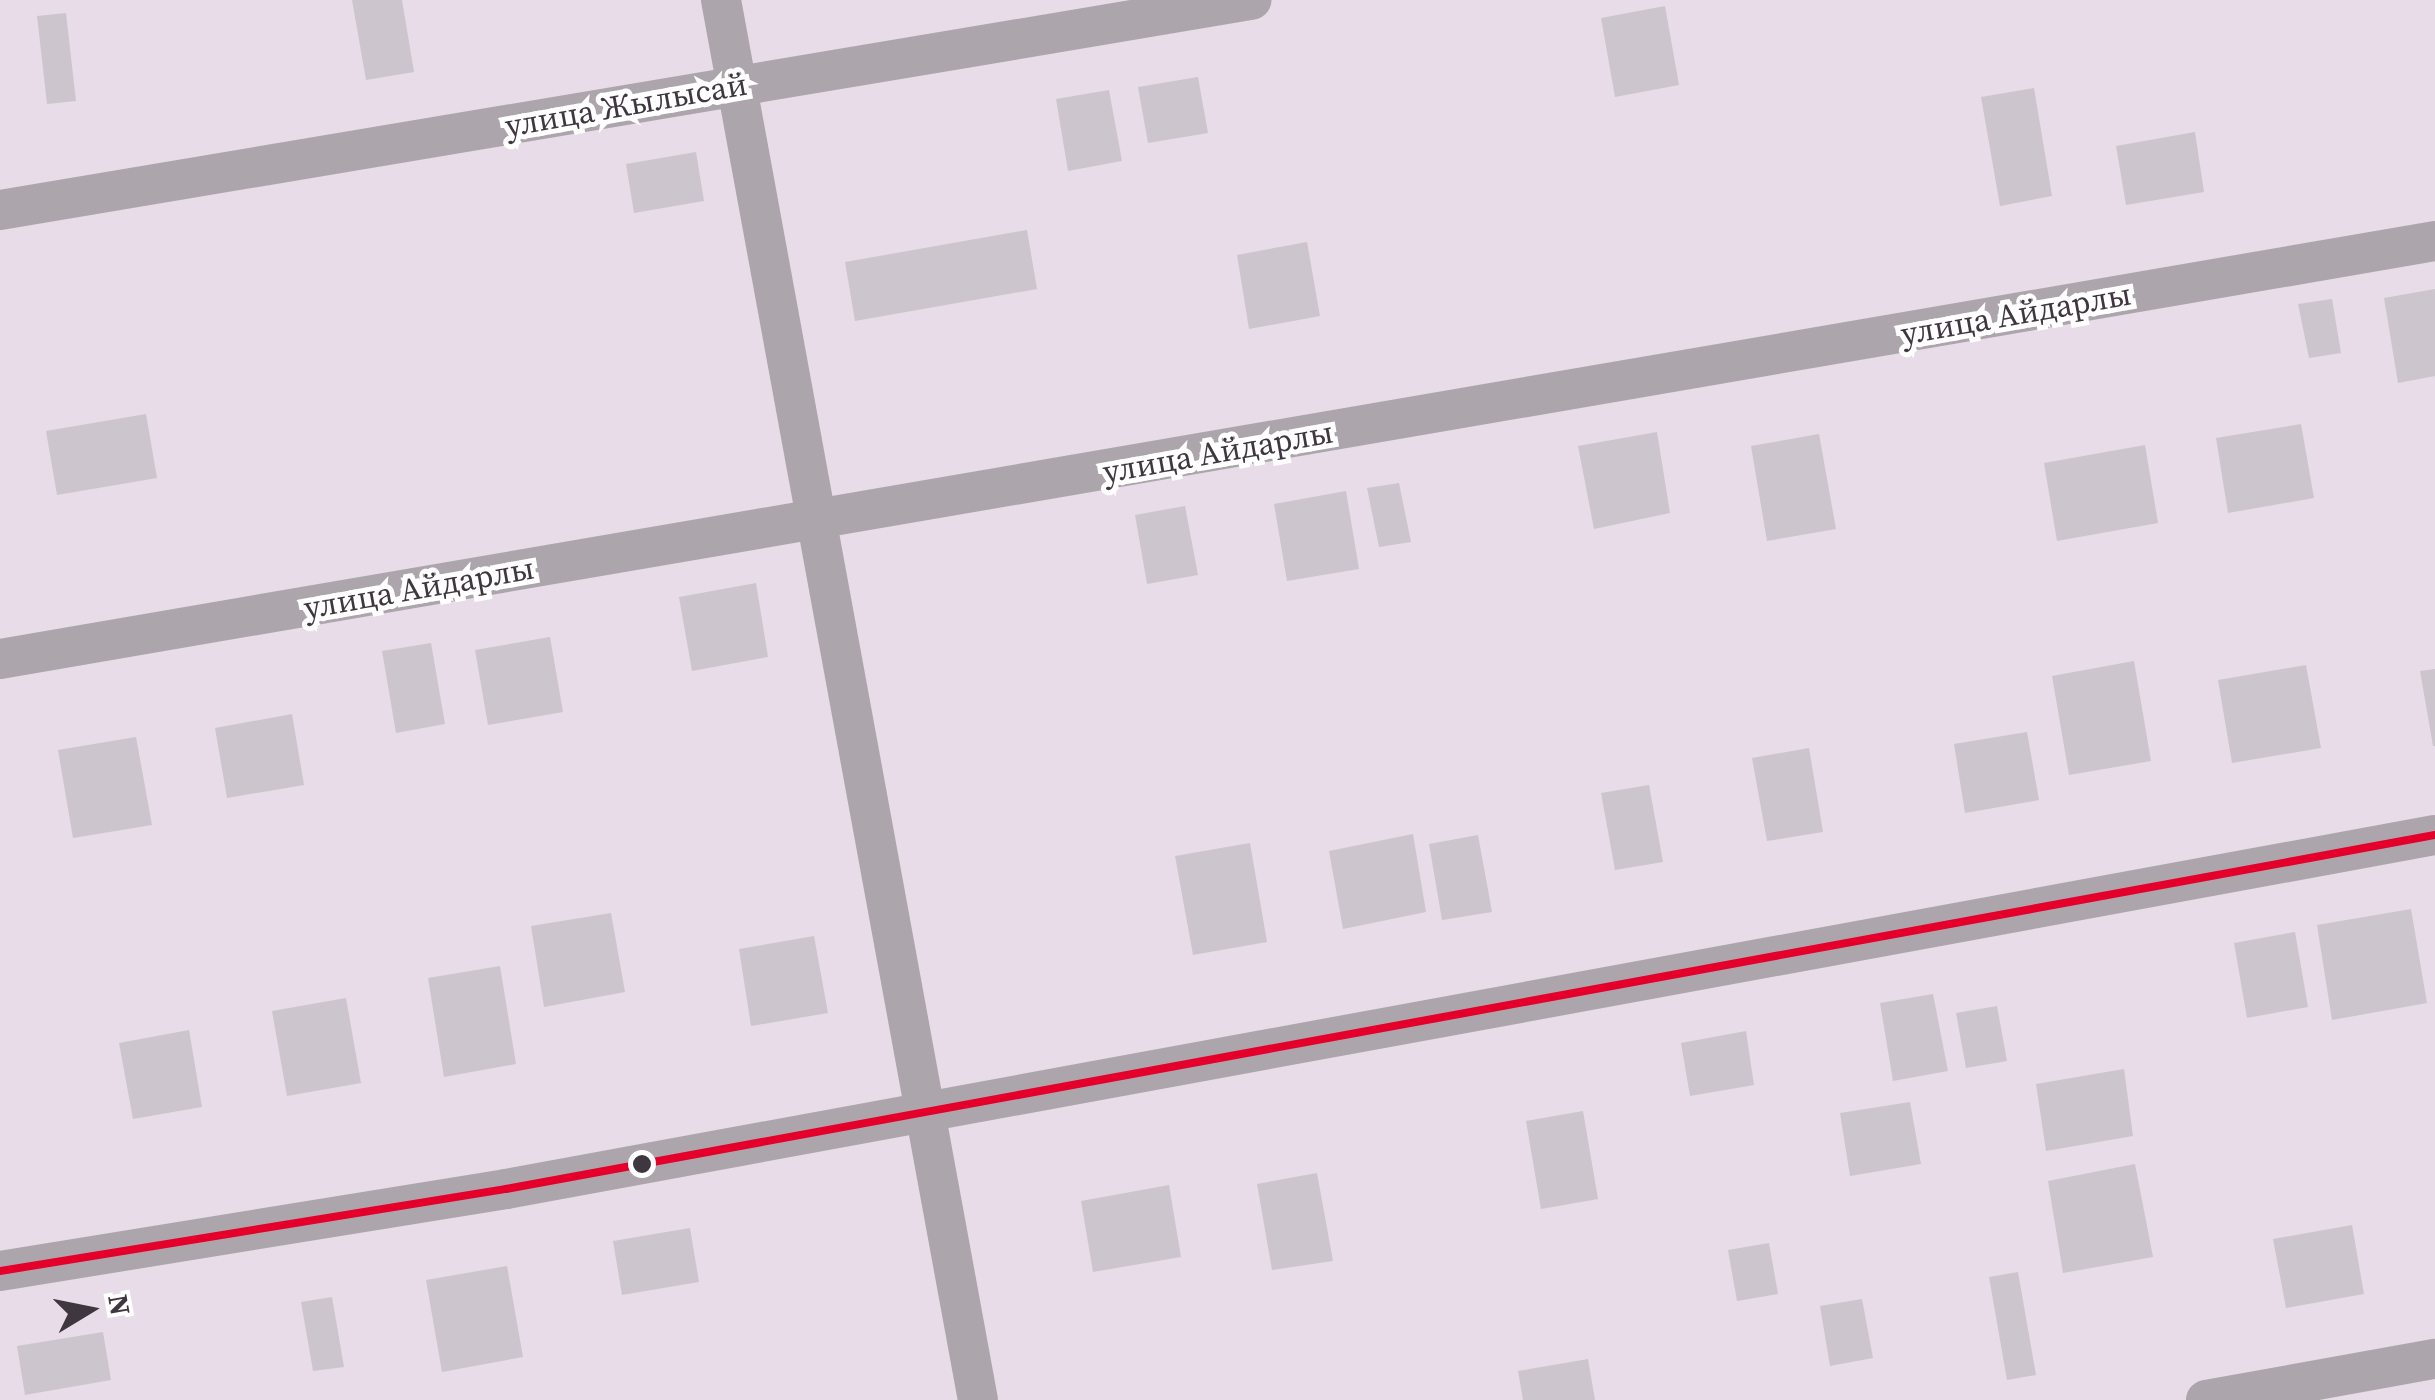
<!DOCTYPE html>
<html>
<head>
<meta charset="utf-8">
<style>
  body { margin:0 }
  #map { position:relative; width:2435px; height:1400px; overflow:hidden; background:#e7dce7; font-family:"Source Serif 4",serif }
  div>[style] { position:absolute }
  .building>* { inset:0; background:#ccc5ce }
  .street>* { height:40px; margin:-20px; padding:0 20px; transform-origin:20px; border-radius:20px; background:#aca6ac }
  .bus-1>* { height:8px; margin:-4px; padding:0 4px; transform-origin:4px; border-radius:4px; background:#e4002b }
  .dots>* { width:28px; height:28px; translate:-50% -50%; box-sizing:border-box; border:5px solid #fff; border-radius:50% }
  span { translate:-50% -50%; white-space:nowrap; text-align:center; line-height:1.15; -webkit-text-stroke:10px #fff; paint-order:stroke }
  .street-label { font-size:32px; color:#3f373f }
  .north { position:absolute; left:40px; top:1260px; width:100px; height:100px; -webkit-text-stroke:8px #fff; paint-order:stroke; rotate:80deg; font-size:28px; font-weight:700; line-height:40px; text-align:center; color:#3f373f }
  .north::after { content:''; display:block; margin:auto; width:35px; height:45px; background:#3f373f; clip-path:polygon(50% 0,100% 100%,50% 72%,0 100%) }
</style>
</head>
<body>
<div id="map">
  <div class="building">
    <div style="clip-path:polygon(352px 0,402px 0,414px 72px,366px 80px)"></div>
    <div style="clip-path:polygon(1665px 6px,1679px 85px,1615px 97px,1601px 18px)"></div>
    <div style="clip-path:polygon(66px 13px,76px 101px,47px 104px,37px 16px)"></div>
    <div style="clip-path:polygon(1198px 77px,1208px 133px,1148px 143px,1138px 87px)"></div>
    <div style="clip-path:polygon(2034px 88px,2052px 196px,2000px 206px,1981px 97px)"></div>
    <div style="clip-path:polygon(1109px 90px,1122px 161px,1068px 171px,1056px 99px)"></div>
    <div style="clip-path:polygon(2195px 132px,2204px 192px,2126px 205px,2116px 146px)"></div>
    <div style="clip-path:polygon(696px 152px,704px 201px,634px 213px,626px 164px)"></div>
    <div style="clip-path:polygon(1027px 230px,1037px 289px,855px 321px,845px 262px)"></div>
    <div style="clip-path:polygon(1307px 242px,1320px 316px,1249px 329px,1237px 255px)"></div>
    <div style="clip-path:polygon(2435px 289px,2435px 376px,2398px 383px,2384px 298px)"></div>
    <div style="clip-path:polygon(2332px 299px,2341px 353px,2309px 358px,2298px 304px)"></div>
    <div style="clip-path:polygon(146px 414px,157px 478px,57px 495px,46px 431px)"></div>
    <div style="clip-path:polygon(2301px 424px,2314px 498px,2228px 513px,2216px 438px)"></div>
    <div style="clip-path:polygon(1657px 432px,1670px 513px,1594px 529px,1578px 446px)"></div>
    <div style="clip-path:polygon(1819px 434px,1836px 529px,1767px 541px,1751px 446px)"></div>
    <div style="clip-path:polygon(2145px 445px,2158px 523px,2057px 541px,2044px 463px)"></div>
    <div style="clip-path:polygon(1399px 483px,1411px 542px,1379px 547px,1367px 488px)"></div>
    <div style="clip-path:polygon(1346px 491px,1359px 569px,1287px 581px,1274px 504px)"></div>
    <div style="clip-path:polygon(1185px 506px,1198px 575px,1147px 584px,1135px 515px)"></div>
    <div style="clip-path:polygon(756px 583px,768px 657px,692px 671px,679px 597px)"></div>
    <div style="clip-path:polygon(550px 637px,563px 712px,488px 725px,475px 650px)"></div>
    <div style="clip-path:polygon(431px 643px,445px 724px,396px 733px,382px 651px)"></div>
    <div style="clip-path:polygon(2134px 661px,2151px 761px,2069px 775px,2052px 676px)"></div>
    <div style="clip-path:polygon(2306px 665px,2321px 748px,2232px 763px,2218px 680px)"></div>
    <div style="clip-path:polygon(2435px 669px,2435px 746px,2433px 746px,2420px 671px)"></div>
    <div style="clip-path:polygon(292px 714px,304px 785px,227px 798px,215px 728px)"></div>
    <div style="clip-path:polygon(2027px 732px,2039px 800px,1965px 813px,1954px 744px)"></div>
    <div style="clip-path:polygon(136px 737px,152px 825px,73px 838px,58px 750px)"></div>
    <div style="clip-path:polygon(1809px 748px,1823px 832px,1767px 841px,1752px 758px)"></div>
    <div style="clip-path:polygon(1649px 785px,1663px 862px,1615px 870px,1601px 793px)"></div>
    <div style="clip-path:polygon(1413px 834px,1426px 912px,1343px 929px,1329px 851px)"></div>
    <div style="clip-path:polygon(1478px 835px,1492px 912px,1442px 920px,1429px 844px)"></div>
    <div style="clip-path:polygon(1250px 843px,1267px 942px,1193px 955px,1175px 856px)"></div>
    <div style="clip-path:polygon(2411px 909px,2427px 1003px,2332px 1020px,2317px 925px)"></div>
    <div style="clip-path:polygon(611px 913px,625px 992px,544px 1007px,531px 926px)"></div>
    <div style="clip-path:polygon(2295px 932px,2308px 1007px,2247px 1018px,2234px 943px)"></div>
    <div style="clip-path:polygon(814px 936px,828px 1013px,751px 1026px,739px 949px)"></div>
    <div style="clip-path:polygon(500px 966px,516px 1064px,444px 1077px,428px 978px)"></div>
    <div style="clip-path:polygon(1933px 994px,1948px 1071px,1893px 1081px,1880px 1003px)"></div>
    <div style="clip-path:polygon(346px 998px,361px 1083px,287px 1096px,272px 1011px)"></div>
    <div style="clip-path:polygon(1997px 1006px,2007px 1061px,1966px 1068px,1956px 1013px)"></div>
    <div style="clip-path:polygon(189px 1030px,202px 1107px,133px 1119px,119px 1043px)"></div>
    <div style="clip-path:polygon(1746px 1031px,1754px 1085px,1690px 1096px,1681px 1043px)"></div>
    <div style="clip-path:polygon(2124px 1069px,2133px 1136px,2046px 1151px,2036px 1084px)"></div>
    <div style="clip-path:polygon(1910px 1102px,1921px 1164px,1850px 1176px,1840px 1113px)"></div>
    <div style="clip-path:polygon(1583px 1111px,1598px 1199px,1541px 1209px,1526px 1121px)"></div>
    <div style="clip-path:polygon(2135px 1164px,2153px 1257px,2063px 1273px,2048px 1181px)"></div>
    <div style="clip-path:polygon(1317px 1173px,1333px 1261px,1272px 1270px,1257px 1184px)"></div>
    <div style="clip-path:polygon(1169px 1185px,1181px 1257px,1093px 1272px,1081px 1201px)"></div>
    <div style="clip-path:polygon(2352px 1225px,2364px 1294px,2286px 1308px,2273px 1239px)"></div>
    <div style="clip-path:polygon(690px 1228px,699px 1282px,622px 1295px,613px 1241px)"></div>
    <div style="clip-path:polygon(1769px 1243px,1778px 1294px,1737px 1301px,1728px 1250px)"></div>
    <div style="clip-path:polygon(507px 1266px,523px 1357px,442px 1372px,426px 1280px)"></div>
    <div style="clip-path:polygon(2018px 1272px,2036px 1375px,2007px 1380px,1989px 1277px)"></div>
    <div style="clip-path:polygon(332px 1297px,344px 1367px,313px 1371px,301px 1302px)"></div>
    <div style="clip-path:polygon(1862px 1299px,1873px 1358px,1830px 1366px,1820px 1306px)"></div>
    <div style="clip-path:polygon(103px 1332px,111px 1380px,25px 1395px,17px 1346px)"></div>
    <div style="clip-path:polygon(1588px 1359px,1595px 1400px,1523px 1400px,1518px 1371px)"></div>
  </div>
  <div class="street">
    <div style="left:721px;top:0;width:1423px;rotate:79.6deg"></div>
    <div style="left:0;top:210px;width:1269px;rotate:-9.53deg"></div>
    <div style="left:0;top:659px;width:2471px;rotate:-9.74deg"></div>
    <div style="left:0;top:1271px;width:513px;rotate:-9.21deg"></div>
    <div style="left:506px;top:1189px;width:1961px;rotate:-10.4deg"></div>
    <div style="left:2206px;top:1400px;width:233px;rotate:-10.2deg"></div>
  </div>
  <div class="bus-1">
    <div style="left:0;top:1271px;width:513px;rotate:-9.21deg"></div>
    <div style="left:506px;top:1189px;width:1961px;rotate:-10.4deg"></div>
  </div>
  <div class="dots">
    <div style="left:642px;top:1164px;background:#3f373f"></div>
  </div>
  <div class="street-label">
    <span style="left:626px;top:105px;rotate:-10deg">улица Жылысай</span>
    <span style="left:2016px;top:314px;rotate:-10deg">улица Айдарлы</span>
    <span style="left:1218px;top:452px;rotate:-10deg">улица Айдарлы</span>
    <span style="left:419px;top:588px;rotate:-10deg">улица Айдарлы</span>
  </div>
  <div class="north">N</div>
</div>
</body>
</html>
